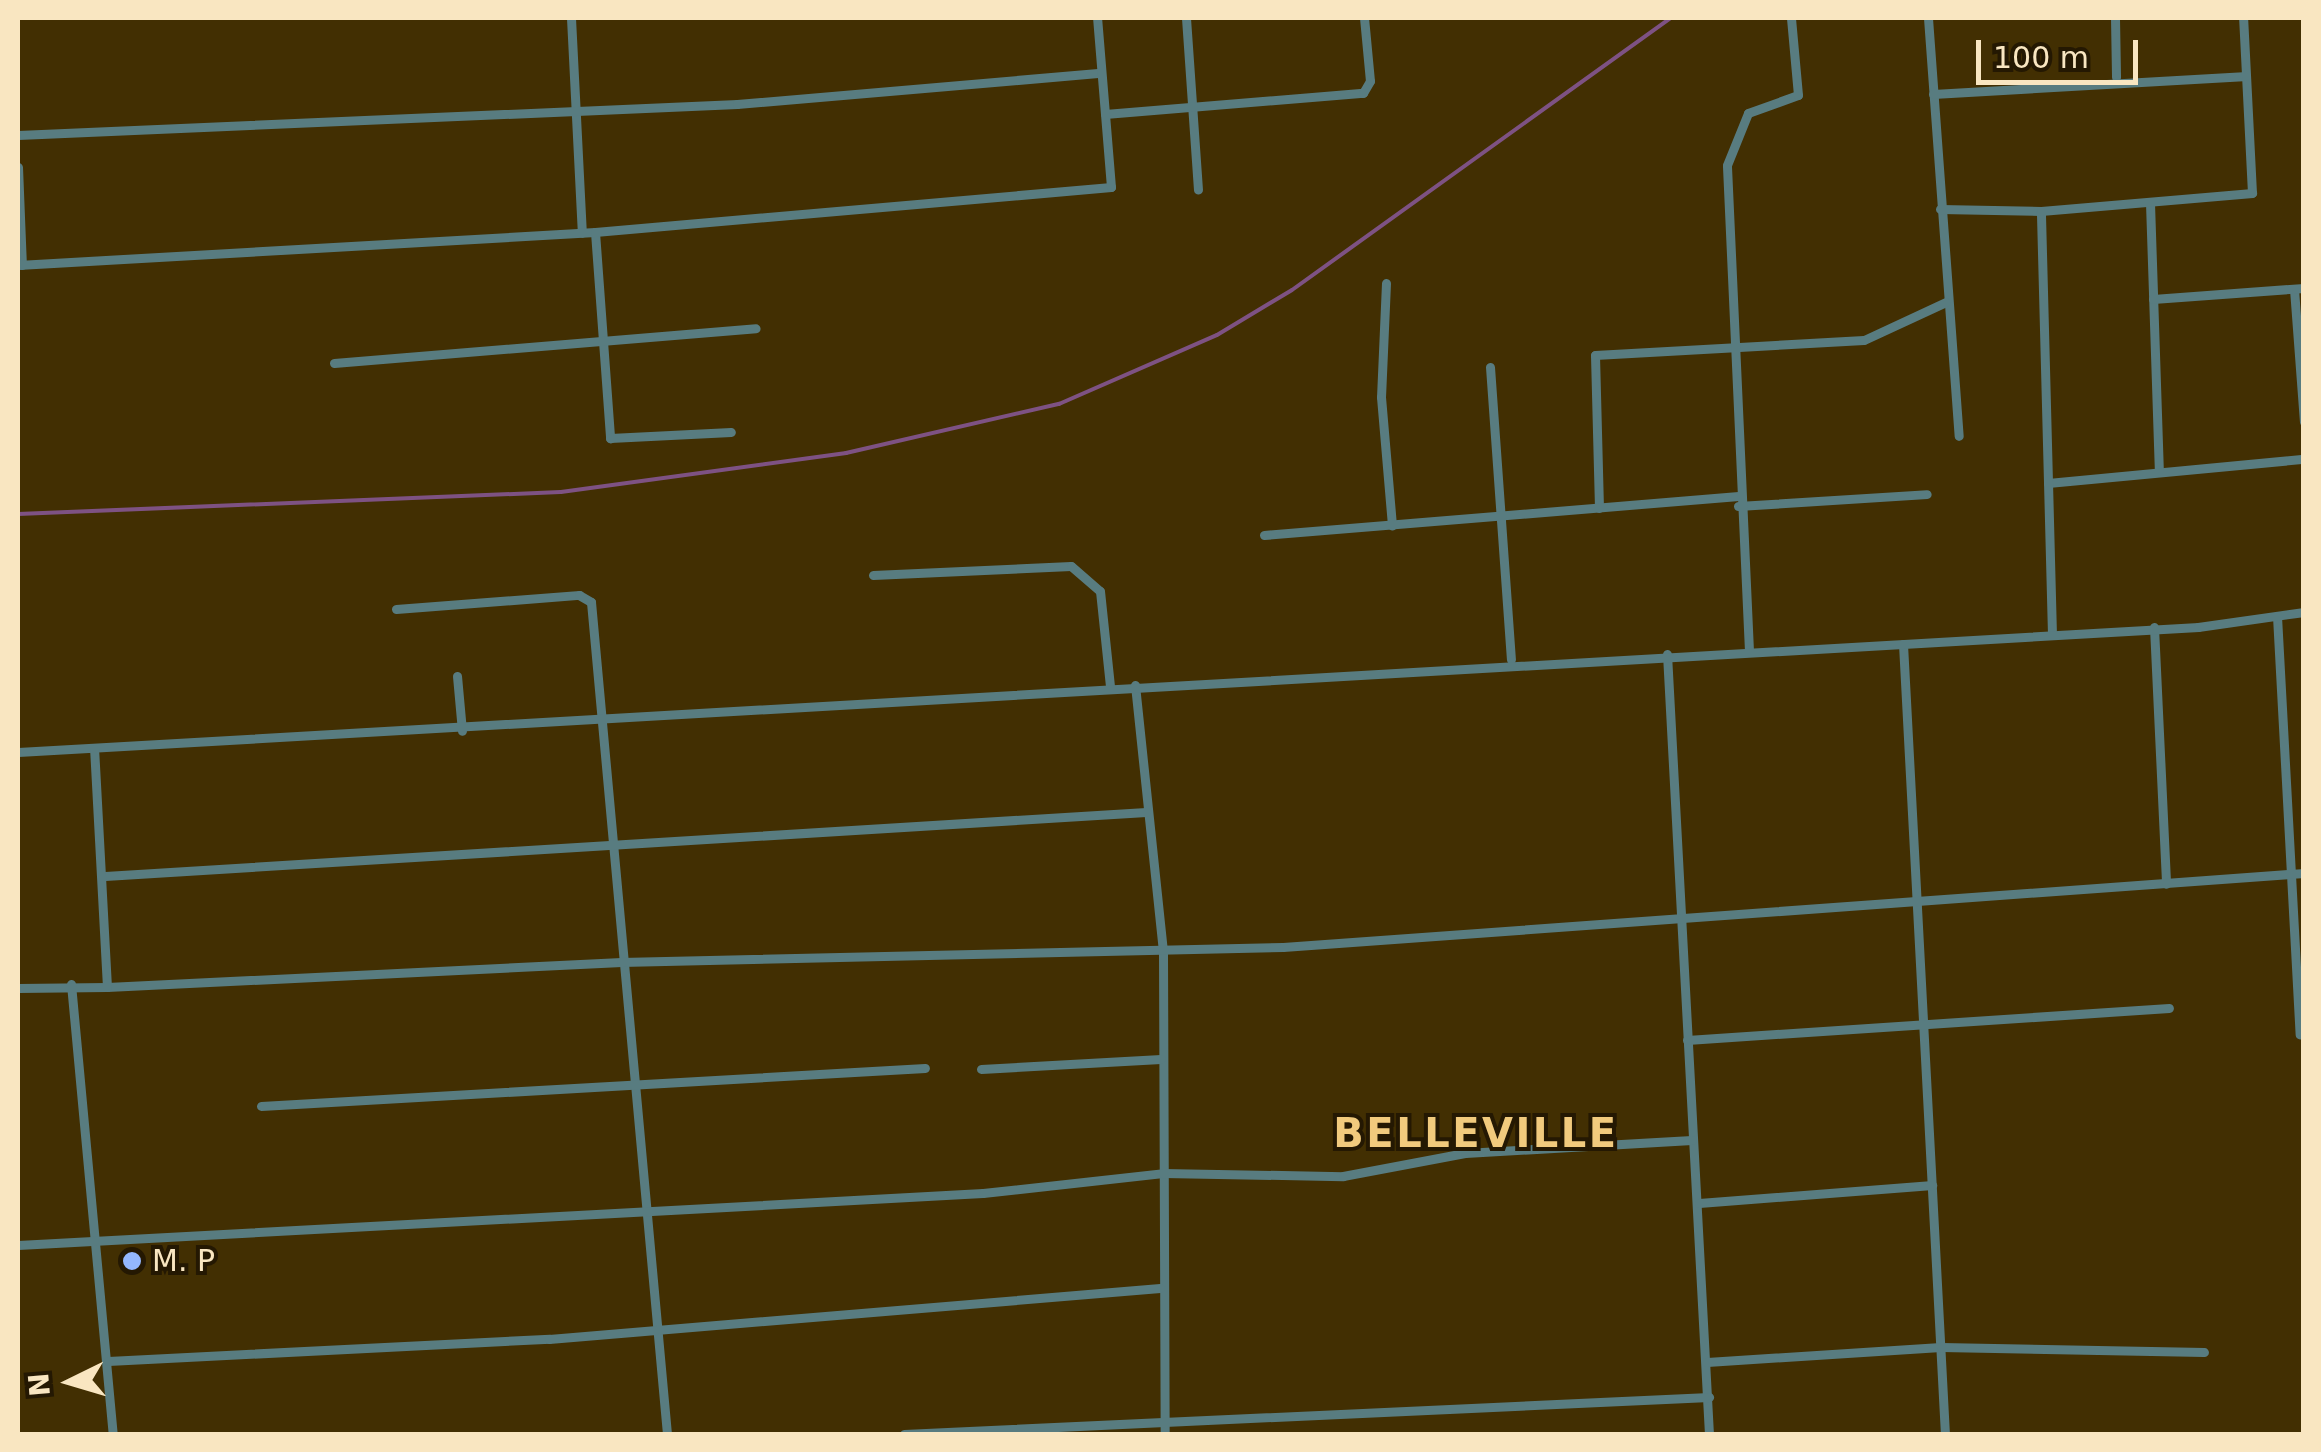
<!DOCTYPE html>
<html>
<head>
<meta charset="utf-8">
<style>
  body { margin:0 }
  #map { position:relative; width:2321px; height:1452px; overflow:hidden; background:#422f02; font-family:"DejaVu Sans",sans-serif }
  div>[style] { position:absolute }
  .stream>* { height:4px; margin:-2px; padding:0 2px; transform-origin:2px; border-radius:2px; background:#7e5283 }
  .minor>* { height:9px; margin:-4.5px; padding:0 4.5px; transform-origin:4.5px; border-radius:4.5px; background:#587c80 }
  .dots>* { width:28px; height:28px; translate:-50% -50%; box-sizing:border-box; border:5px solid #241802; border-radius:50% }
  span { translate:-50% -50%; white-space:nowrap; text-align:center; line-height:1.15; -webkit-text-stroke:8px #241802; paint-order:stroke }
  .poi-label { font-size:30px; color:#f9e6c1 }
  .left { translate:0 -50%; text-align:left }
  .district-label { font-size:40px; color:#f1ca7d; font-weight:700; letter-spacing:2.5px }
  .frame { position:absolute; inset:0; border:20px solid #f9e6c1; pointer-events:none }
  .north { position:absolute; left:20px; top:1332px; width:100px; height:100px; -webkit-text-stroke:8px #241802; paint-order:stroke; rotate:265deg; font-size:28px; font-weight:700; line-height:40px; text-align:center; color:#f9e6c1 }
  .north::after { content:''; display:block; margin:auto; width:35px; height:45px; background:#f9e6c1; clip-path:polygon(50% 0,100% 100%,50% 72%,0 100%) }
  .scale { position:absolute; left:1976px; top:40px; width:162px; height:45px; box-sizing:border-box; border:5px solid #f9e6c1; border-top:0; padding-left:12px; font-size:30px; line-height:35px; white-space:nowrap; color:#f9e6c1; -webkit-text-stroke:8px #241802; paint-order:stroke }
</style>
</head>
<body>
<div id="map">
  <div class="stream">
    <div style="left:18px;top:514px;width:543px;rotate:-2.32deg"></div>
    <div style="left:561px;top:492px;width:288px;rotate:-7.8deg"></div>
    <div style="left:846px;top:453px;width:219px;rotate:-13deg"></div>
    <div style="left:1059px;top:404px;width:172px;rotate:-23.6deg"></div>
    <div style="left:1217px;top:335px;width:87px;rotate:-31deg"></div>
    <div style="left:1292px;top:290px;width:466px;rotate:-35.7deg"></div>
  </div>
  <div class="minor">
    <div style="left:571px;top:18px;width:215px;rotate:87.1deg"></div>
    <div style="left:1186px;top:18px;width:172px;rotate:86deg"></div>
    <div style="left:1928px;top:18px;width:419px;rotate:85.8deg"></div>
    <div style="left:2115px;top:18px;width:59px;rotate:89deg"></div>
    <div style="left:1933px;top:94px;width:310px;rotate:-3.3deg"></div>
    <div style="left:1105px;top:114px;width:259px;rotate:-4.7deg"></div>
    <div style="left:1363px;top:93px;width:14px;rotate:-60deg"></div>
    <div style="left:1370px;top:81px;width:63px;rotate:-95.4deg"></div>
    <div style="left:18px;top:135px;width:720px;rotate:-2.47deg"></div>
    <div style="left:737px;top:104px;width:365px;rotate:-4.9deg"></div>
    <div style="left:18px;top:167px;width:98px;rotate:87.7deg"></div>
    <div style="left:2150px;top:203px;width:268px;rotate:88.1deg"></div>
    <div style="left:1940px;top:209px;width:101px;rotate:1.1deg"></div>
    <div style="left:595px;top:232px;width:207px;rotate:85.8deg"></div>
    <div style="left:610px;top:438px;width:121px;rotate:-2.8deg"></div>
    <div style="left:18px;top:265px;width:578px;rotate:-3.27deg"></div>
    <div style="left:595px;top:232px;width:518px;rotate:-4.98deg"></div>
    <div style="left:1111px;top:187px;width:170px;rotate:-94.7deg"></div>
    <div style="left:1386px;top:283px;width:114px;rotate:92.5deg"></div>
    <div style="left:1381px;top:397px;width:129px;rotate:85.1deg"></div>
    <div style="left:2294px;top:289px;width:133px;rotate:85.7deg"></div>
    <div style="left:2153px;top:299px;width:151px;rotate:-4.2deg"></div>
    <div style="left:334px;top:363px;width:423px;rotate:-4.7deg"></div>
    <div style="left:1490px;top:367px;width:293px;rotate:85.9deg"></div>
    <div style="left:2048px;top:483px;width:257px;rotate:-5.4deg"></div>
    <div style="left:1738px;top:506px;width:189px;rotate:-3.6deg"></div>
    <div style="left:1599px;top:508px;width:153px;rotate:-91.5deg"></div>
    <div style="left:1595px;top:355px;width:269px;rotate:-3.2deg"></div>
    <div style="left:1864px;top:340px;width:90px;rotate:-24.9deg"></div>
    <div style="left:1264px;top:535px;width:476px;rotate:-4.7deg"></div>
    <div style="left:873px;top:575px;width:198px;rotate:-2.6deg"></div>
    <div style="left:1071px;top:566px;width:38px;rotate:41deg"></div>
    <div style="left:1100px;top:591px;width:96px;rotate:84deg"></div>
    <div style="left:396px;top:609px;width:184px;rotate:-4.4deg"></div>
    <div style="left:579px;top:595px;width:14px;rotate:30deg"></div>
    <div style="left:591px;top:602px;width:835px;rotate:84.78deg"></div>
    <div style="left:2277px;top:616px;width:419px;rotate:86.9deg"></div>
    <div style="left:2154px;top:627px;width:257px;rotate:87.3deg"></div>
    <div style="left:2052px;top:635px;width:424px;rotate:-91.5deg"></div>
    <div style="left:2041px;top:211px;width:212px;rotate:-4.9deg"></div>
    <div style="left:2252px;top:193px;width:175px;rotate:-92.9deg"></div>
    <div style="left:1903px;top:644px;width:791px;rotate:86.96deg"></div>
    <div style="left:1749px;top:651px;width:486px;rotate:-92.6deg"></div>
    <div style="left:1727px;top:165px;width:56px;rotate:-68deg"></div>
    <div style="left:1748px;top:113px;width:53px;rotate:-19.8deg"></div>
    <div style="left:1798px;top:95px;width:77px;rotate:-95.2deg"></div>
    <div style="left:1667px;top:654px;width:781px;rotate:86.92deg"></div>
    <div style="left:457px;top:676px;width:55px;rotate:84.8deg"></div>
    <div style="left:1135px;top:685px;width:269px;rotate:84deg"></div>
    <div style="left:1163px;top:953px;width:481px;rotate:89.8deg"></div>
    <div style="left:18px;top:752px;width:2184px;rotate:-3.28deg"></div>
    <div style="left:2198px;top:627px;width:107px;rotate:-8.1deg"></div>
    <div style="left:105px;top:876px;width:1043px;rotate:-3.52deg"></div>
    <div style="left:71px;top:984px;width:452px;rotate:84.7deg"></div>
    <div style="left:107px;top:987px;width:515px;rotate:-2.78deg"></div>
    <div style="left:621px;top:962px;width:662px;rotate:-1.3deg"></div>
    <div style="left:1283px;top:947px;width:1024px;rotate:-4.15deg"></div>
    <div style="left:18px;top:988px;width:89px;rotate:-0.6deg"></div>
    <div style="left:107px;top:987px;width:238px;rotate:-93.1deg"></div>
    <div style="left:1687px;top:1040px;width:483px;rotate:-3.8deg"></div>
    <div style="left:981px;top:1069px;width:180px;rotate:-3.2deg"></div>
    <div style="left:261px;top:1106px;width:665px;rotate:-3.28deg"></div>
    <div style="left:1699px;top:1203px;width:234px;rotate:-4.4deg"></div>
    <div style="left:18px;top:1245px;width:966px;rotate:-3.08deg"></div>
    <div style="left:983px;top:1193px;width:181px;rotate:-6.3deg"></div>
    <div style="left:1163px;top:1173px;width:180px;rotate:1deg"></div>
    <div style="left:1343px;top:1176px;width:124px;rotate:-10.7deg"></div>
    <div style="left:1465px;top:1153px;width:227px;rotate:-3.3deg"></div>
    <div style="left:108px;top:1361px;width:442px;rotate:-2.9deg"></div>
    <div style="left:549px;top:1339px;width:613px;rotate:-4.77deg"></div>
    <div style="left:1707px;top:1362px;width:234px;rotate:-3.7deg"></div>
    <div style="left:1941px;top:1347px;width:263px;rotate:1.1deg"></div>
    <div style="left:904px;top:1434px;width:806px;rotate:-2.63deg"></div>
  </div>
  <div class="dots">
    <div style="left:132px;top:1261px;background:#94b7fd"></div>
  </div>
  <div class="poi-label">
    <span class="left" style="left:152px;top:1261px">M. P</span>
  </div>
  <div class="district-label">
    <span style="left:1476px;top:1133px">BELLEVILLE</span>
  </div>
  <div class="frame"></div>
  <div class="north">N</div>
  <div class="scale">100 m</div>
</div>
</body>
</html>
